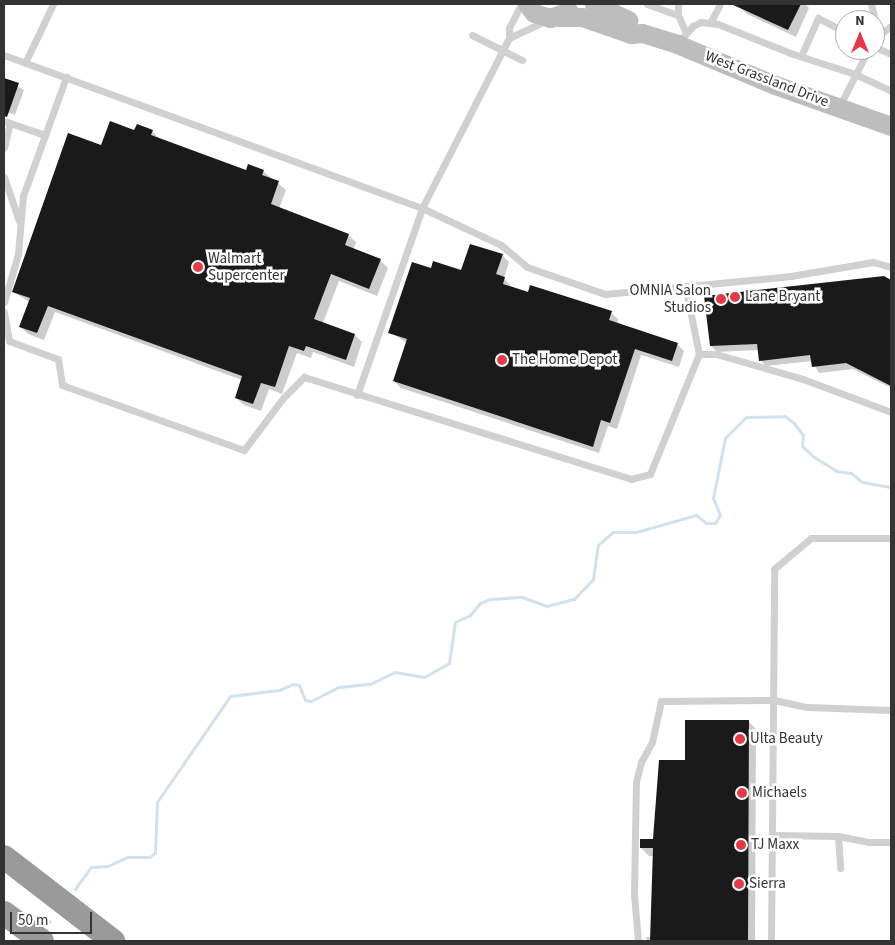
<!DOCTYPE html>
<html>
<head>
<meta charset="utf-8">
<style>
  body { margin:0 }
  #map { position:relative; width:895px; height:945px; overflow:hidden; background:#fff; font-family:"Source Sans 3",sans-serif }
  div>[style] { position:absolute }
  .shadow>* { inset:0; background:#0003 }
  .stream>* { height:3px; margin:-1.5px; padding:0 1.5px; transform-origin:1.5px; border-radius:1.5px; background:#cfe2ee }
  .building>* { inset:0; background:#1a1a1a }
  .lane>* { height:7px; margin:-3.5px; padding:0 3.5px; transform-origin:3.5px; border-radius:3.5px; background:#d0d0d0 }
  .secondary>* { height:19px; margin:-9.5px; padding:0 9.5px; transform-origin:9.5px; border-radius:9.5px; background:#bdbdbd }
  .highway>* { height:24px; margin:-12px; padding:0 12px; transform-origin:12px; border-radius:12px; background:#9a9a9a }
  .dots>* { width:14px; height:14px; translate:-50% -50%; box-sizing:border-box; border:2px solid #fff; border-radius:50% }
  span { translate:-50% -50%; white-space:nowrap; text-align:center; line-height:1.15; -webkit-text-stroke:5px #fff; paint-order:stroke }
  .street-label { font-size:15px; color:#333 }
  .poi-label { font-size:15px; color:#333 }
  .left { translate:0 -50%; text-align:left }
  .right { translate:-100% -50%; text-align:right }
  .frame { position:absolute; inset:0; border:5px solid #333; pointer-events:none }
  .north { position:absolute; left:835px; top:10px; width:50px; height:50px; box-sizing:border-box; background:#fff; border:1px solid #adadad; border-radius:50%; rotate:0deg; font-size:14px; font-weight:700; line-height:20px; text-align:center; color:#333 }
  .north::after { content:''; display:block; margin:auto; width:18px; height:22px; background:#e63946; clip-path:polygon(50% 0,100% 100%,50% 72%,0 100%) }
  .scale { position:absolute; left:10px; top:912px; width:82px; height:22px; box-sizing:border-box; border:2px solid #333; border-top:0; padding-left:6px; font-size:15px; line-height:18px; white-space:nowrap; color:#333; -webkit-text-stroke:4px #fff; paint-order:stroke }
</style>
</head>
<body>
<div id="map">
  <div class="shadow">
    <div style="clip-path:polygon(741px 4px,805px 4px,809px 8px,796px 37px,747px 14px,740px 7px)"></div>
    <div style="clip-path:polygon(4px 79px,24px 90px,15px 115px,4px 111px)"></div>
    <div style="clip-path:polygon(135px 131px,152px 131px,160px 139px,246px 171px,263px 171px,286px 190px,279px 209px,348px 235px,356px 242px,353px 250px,380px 260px,388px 268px,377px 296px,339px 281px,323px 323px,355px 335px,362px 342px,354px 367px,313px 352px,311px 358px,297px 353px,282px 394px,269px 389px,261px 411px,244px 405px,236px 398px,242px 380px,55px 312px,44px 340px,28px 334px,20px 326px,29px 302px,14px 292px,102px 146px)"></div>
    <div style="clip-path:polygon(502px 255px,509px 262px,504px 278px,511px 287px,611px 313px,618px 319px,617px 324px,677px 344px,684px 351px,679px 367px,641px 355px,617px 429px,608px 426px,599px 453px,401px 388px,394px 381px,407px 343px,390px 332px,432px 270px,462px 271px)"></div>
    <div style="clip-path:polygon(884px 278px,891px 281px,891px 388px,853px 369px,819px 373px,812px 361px,766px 366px,760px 360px,759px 350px,717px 352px,711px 346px)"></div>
    <div style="clip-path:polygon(748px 721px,756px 729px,755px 941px,647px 941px,646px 937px,652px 937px,654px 856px,649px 856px,641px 848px,655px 840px,686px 761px)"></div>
  </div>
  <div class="stream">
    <div style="left:75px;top:889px;width:27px;rotate:-54deg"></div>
    <div style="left:91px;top:867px;width:17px;rotate:-3deg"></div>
    <div style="left:108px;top:866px;width:21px;rotate:-25deg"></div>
    <div style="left:127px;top:857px;width:22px"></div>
    <div style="left:149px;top:857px;width:7px;rotate:-34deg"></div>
    <div style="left:155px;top:853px;width:51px;rotate:-87.8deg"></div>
    <div style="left:157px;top:802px;width:129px;rotate:-55.4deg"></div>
    <div style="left:230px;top:696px;width:49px;rotate:-7deg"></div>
    <div style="left:279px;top:690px;width:15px;rotate:-23deg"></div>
    <div style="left:293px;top:684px;width:6px;rotate:9deg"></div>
    <div style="left:299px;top:685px;width:16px;rotate:68deg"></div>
    <div style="left:305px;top:700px;width:6px;rotate:9deg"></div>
    <div style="left:311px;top:701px;width:31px;rotate:-27deg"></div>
    <div style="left:339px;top:687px;width:31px;rotate:-6deg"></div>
    <div style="left:370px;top:684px;width:28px;rotate:-26deg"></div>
    <div style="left:395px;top:672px;width:29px;rotate:10deg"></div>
    <div style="left:424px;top:677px;width:29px;rotate:-29deg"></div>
    <div style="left:449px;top:663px;width:41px;rotate:-81.7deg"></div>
    <div style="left:455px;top:622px;width:17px;rotate:-25deg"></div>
    <div style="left:470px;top:615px;width:16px;rotate:-50deg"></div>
    <div style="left:480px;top:603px;width:11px;rotate:-22deg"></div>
    <div style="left:490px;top:599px;width:32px;rotate:-4deg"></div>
    <div style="left:522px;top:597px;width:27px;rotate:20deg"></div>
    <div style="left:547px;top:606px;width:28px;rotate:-15deg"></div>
    <div style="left:574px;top:599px;width:28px;rotate:-46deg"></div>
    <div style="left:593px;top:579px;width:34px;rotate:-82deg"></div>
    <div style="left:598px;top:545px;width:20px;rotate:-41deg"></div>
    <div style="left:613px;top:532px;width:23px"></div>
    <div style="left:636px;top:532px;width:62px;rotate:-15.8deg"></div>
    <div style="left:696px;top:515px;width:13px;rotate:39deg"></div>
    <div style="left:706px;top:523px;width:9px"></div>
    <div style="left:715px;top:523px;width:9px;rotate:-58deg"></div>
    <div style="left:720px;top:515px;width:18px;rotate:-112deg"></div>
    <div style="left:713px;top:498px;width:61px;rotate:-78.7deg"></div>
    <div style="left:725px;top:438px;width:30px;rotate:-45deg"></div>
    <div style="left:746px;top:417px;width:39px;rotate:-1deg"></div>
    <div style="left:785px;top:416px;width:11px;rotate:38deg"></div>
    <div style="left:794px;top:423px;width:15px;rotate:53deg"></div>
    <div style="left:803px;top:435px;width:11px;rotate:95deg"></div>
    <div style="left:802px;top:446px;width:16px;rotate:43deg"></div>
    <div style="left:814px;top:457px;width:26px;rotate:32deg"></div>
    <div style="left:836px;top:471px;width:15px;rotate:8deg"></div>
    <div style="left:851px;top:473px;width:14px;rotate:39deg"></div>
    <div style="left:862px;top:482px;width:29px;rotate:10deg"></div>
    <div style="left:49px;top:922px;width:1px;rotate:-45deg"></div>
  </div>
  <div class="building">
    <div style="clip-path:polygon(731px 4px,801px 4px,788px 30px)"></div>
    <div style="clip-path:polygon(4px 78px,19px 83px,7px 117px,4px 116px)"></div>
    <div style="clip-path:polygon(110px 121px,134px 130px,137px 124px,153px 130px,151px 135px,246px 170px,248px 164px,264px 170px,262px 175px,279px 181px,271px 204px,349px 234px,345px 245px,381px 259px,369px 289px,331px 274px,314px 319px,355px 334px,346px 360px,306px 346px,304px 351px,289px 346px,275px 387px,261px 383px,253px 404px,235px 398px,242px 376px,48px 306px,37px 333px,19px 327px,30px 298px,12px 292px,68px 133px,101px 145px)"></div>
    <div style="clip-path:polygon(470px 244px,503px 254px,496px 274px,505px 277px,503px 284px,528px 292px,530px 285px,612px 311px,609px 320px,678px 343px,672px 361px,635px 349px,610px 423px,601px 420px,593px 447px,393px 381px,407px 339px,388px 333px,412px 262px,431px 268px,433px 261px,461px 270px)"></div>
    <div style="clip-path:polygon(884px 276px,891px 280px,891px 386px,846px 363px,812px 367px,810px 355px,759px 361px,757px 344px,710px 346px,704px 296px)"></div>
    <div style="clip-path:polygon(685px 720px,749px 720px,748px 941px,650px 941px,653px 848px,640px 848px,640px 839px,653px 839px,659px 760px,685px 760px)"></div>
  </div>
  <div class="lane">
    <div style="left:647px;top:4px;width:33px;rotate:20deg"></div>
    <div style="left:678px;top:4px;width:11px;rotate:90deg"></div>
    <div style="left:678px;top:15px;width:20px;rotate:66deg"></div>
    <div style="left:871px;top:4px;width:16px;rotate:76deg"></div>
    <div style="left:875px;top:21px;width:9px;rotate:90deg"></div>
    <div style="left:710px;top:23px;width:21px;rotate:-62deg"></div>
    <div style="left:472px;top:35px;width:56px;rotate:26.6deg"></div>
    <div style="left:509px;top:38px;width:42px;rotate:-25.3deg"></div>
    <div style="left:875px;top:38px;width:20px;rotate:-37deg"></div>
    <div style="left:678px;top:43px;width:23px;rotate:-49deg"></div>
    <div style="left:693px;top:26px;width:9px;rotate:-27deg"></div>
    <div style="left:701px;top:22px;width:17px;rotate:7deg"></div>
    <div style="left:718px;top:24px;width:78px;rotate:21.9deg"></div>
    <div style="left:790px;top:53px;width:68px;rotate:17.9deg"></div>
    <div style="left:855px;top:74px;width:40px;rotate:25deg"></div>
    <div style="left:875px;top:47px;width:17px;rotate:24deg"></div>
    <div style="left:4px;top:55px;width:445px;rotate:20.1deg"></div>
    <div style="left:422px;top:208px;width:87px;rotate:25.1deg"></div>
    <div style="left:501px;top:245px;width:34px;rotate:40deg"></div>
    <div style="left:527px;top:267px;width:83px;rotate:19.1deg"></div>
    <div style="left:605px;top:294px;width:187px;rotate:-5.5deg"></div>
    <div style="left:791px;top:276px;width:83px;rotate:-9.7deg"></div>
    <div style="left:873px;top:262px;width:19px;rotate:16deg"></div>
    <div style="left:801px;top:56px;width:42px;rotate:-65.9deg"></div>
    <div style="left:818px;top:18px;width:30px;rotate:27deg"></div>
    <div style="left:25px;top:63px;width:65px;rotate:-64.6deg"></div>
    <div style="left:839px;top:107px;width:64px;rotate:-63deg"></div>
    <div style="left:4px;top:121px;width:43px;rotate:18.9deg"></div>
    <div style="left:4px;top:148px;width:26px;rotate:-77deg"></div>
    <div style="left:4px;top:177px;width:46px;rotate:71.2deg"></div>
    <div style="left:4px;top:302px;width:50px;rotate:-73.7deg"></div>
    <div style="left:18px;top:254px;width:58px;rotate:-85.1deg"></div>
    <div style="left:23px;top:196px;width:127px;rotate:-70.1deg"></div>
    <div style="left:4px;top:312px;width:29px;rotate:80deg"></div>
    <div style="left:9px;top:341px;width:52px;rotate:20.2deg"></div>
    <div style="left:58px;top:359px;width:26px;rotate:81deg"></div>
    <div style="left:62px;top:385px;width:193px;rotate:19.7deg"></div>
    <div style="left:244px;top:450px;width:65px;rotate:-53.1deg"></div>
    <div style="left:283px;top:398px;width:30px;rotate:-45deg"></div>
    <div style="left:304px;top:377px;width:343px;rotate:17.3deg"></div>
    <div style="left:631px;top:479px;width:20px;rotate:-15deg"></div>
    <div style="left:650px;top:474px;width:130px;rotate:-67.8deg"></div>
    <div style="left:699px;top:354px;width:69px;rotate:-101.6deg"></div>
    <div style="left:699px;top:354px;width:17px"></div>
    <div style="left:716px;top:354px;width:91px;rotate:16deg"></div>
    <div style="left:803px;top:379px;width:94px;rotate:20.6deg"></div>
    <div style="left:357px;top:395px;width:198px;rotate:-70.8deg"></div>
    <div style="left:422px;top:208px;width:191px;rotate:-62.9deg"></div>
    <div style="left:509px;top:38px;width:10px;rotate:-90deg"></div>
    <div style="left:509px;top:28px;width:27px;rotate:-63deg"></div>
    <div style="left:773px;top:835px;width:65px;rotate:0.9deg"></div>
    <div style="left:838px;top:836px;width:32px;rotate:11deg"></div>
    <div style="left:869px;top:842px;width:22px"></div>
    <div style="left:838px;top:836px;width:32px;rotate:86deg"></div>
    <div style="left:638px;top:941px;width:47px;rotate:-94.9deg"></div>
    <div style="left:634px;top:894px;width:112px;rotate:-89deg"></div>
    <div style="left:636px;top:782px;width:21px;rotate:-76deg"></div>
    <div style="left:641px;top:762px;width:23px;rotate:-61deg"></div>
    <div style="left:652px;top:742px;width:42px;rotate:-77.6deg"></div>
    <div style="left:661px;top:701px;width:113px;rotate:-0.5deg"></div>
    <div style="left:774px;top:700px;width:34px;rotate:12deg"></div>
    <div style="left:807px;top:707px;width:84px;rotate:2deg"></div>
    <div style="left:771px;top:941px;width:372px;rotate:-89.5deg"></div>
    <div style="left:774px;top:569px;width:48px;rotate:-40deg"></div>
    <div style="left:811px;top:538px;width:80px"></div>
  </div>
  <div class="secondary">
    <div style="left:527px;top:4px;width:11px;rotate:52deg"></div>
    <div style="left:534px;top:13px;width:17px;rotate:17deg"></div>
    <div style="left:550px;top:18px;width:20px;rotate:-20deg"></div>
    <div style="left:594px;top:4px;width:38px;rotate:25deg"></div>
    <div style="left:558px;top:17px;width:24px"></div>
    <div style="left:582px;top:17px;width:52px;rotate:19.1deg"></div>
    <div style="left:631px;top:34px;width:11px;rotate:-5deg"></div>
    <div style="left:642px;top:33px;width:37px;rotate:17deg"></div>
    <div style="left:677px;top:44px;width:106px;rotate:22.7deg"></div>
    <div style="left:775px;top:85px;width:123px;rotate:19.5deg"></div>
  </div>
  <div class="highway">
    <div style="left:4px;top:857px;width:138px;rotate:37.6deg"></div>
    <div style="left:4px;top:913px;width:47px;rotate:36.4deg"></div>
  </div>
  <div class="dots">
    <div style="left:198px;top:267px;background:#e63946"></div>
    <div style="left:735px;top:297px;background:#e63946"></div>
    <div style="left:721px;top:299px;background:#e63946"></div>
    <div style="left:502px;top:360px;background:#e63946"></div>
    <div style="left:740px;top:739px;background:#e63946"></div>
    <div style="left:742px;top:793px;background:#e63946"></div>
    <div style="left:741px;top:845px;background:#e63946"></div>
    <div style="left:739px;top:884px;background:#e63946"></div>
  </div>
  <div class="street-label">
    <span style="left:767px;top:79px;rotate:21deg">West Grassland Drive</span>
  </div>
  <div class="poi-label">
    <span class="left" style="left:208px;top:267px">Walmart<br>Supercenter</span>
    <span class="right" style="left:711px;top:299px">OMNIA Salon<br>Studios</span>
    <span class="left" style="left:745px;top:297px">Lane Bryant</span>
    <span class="left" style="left:512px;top:360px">The Home Depot</span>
    <span class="left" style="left:750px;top:739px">Ulta Beauty</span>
    <span class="left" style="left:752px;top:793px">Michaels</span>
    <span class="left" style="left:751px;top:845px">TJ Maxx</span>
    <span class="left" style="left:749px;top:884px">Sierra</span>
  </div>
  <div class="frame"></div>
  <div class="north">N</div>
  <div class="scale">50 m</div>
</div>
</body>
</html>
